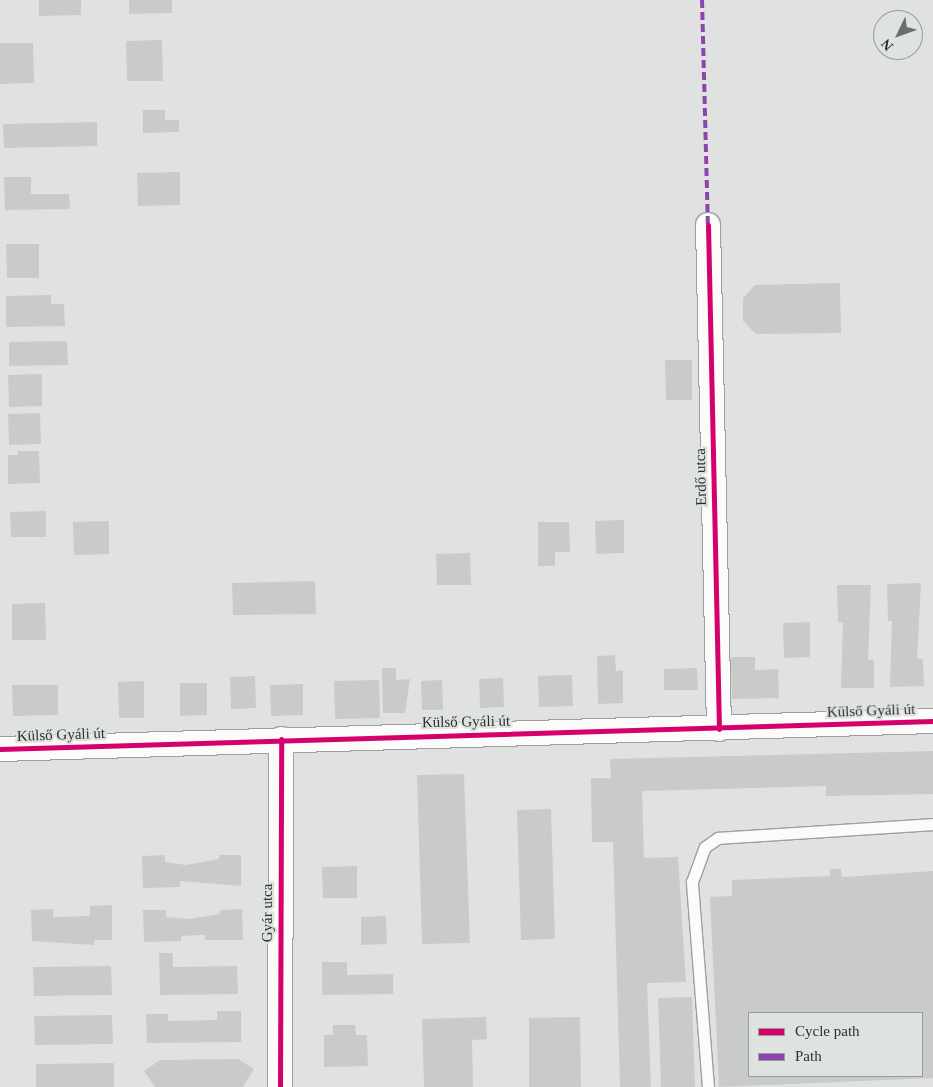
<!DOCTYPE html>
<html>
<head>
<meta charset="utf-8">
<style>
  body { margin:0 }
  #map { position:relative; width:933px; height:1087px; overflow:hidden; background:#e0e2e1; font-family:"Times New Roman",serif }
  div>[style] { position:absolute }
  .building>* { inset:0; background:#c9cbc9 }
  .roads { filter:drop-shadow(1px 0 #9d9e9d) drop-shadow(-1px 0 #9d9e9d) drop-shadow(0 1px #9d9e9d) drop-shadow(0 -1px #9d9e9d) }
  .lane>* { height:11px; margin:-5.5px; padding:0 5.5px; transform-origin:5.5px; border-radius:5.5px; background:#fafbfa }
  .street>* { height:24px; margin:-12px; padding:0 12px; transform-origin:12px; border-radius:12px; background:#fafbfa }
  .quiet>* { height:4px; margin-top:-2px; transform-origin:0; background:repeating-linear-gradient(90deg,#8e44ad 0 8px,transparent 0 12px) }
  .cycleway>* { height:5px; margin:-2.5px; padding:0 2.5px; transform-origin:2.5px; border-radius:2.5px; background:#d6006c }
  span { translate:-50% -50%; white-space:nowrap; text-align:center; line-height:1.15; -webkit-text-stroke:4.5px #dfe3e0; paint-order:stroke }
  .street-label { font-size:15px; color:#2d2f2d }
  .legend { position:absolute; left:748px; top:1012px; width:175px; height:65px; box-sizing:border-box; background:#dfe3e0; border:1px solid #989b98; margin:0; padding:6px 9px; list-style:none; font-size:15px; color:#2d2f2d }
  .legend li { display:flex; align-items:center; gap:10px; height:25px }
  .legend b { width:25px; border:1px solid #989b98 }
  .north { position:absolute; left:873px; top:10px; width:50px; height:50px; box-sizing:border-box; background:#dfe3e0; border:1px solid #989b98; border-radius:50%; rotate:228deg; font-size:14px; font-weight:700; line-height:20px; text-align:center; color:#2d2f2d }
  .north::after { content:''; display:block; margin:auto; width:18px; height:22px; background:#6c6e6c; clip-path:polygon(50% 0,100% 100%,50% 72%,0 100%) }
</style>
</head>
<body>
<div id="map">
  <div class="building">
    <div style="clip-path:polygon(39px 0,81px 0,81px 15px,39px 16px)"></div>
    <div style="clip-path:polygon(129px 0,172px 0,172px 13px,129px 14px)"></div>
    <div style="clip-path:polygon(162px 40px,163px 81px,127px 81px,126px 41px)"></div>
    <div style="clip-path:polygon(0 43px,33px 43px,34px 83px,0 84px)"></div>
    <div style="clip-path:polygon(143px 110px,165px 110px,165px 120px,179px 120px,179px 132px,143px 133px)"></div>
    <div style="clip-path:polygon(97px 122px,97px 146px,4px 148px,3px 124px)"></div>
    <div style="clip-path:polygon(180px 172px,180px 205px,138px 206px,137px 173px)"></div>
    <div style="clip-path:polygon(4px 177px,31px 177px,31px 194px,69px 194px,70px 209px,5px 210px)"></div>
    <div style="clip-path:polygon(6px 244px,39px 244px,39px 278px,7px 278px)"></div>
    <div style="clip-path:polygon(840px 283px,841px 333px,756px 334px,743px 321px,743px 298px,755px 285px)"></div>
    <div style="clip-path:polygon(51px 295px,51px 304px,64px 304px,65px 326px,6px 327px,6px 296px)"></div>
    <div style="clip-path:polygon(67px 341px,68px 365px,9px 366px,9px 342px)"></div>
    <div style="clip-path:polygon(665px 360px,692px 360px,692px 400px,666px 400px)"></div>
    <div style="clip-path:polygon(42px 374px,42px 406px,9px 407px,8px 375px)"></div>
    <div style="clip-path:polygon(40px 413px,41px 444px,9px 445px,8px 414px)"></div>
    <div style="clip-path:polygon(18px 451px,39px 451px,40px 483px,8px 484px,8px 455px,18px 455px)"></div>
    <div style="clip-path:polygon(46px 511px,46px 537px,11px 537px,10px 512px)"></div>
    <div style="clip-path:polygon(624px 520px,624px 553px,596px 554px,595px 521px)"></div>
    <div style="clip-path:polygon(109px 521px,109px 554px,74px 555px,73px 522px)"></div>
    <div style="clip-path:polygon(538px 522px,569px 522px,570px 552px,555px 552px,555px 566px,538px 566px)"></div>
    <div style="clip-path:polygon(470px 553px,471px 585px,437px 585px,436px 554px)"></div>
    <div style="clip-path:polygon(315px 581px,316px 614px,233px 615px,232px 583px)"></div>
    <div style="clip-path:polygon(921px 583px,917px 659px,923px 659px,924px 686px,890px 687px,892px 621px,888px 621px,887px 584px)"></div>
    <div style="clip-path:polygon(837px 585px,871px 585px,868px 660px,874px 660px,874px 688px,841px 688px,843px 622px,838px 623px)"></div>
    <div style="clip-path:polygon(45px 603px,46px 640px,12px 640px,12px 604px)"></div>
    <div style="clip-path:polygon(810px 622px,810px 657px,784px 658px,783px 623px)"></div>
    <div style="clip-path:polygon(615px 655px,616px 671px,623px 670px,623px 703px,598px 704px,597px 656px)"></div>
    <div style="clip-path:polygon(731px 657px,755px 657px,755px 670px,778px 669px,779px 698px,732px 699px)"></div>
    <div style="clip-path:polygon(382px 668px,396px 668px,396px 680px,410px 679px,405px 713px,383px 713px)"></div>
    <div style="clip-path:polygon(697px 668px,698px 690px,664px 690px,664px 669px)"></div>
    <div style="clip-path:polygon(572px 675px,573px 706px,539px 707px,538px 676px)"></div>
    <div style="clip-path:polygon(255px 676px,256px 708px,231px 709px,230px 677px)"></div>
    <div style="clip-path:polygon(503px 678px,504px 707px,480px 708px,479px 679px)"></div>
    <div style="clip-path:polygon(379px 680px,380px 718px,335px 719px,334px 681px)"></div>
    <div style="clip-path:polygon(442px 680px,443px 710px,422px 710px,421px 681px)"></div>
    <div style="clip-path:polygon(144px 681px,144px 718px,119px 718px,118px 682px)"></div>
    <div style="clip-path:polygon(180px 683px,207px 683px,207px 715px,180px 716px)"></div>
    <div style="clip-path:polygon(303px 684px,303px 715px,271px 716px,270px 685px)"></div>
    <div style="clip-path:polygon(12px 685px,58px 685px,58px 715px,13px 716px)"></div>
    <div style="clip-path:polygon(933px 751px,933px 794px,826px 796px,826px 786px,642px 791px,644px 858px,678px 857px,686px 982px,647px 983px,651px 1087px,620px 1087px,613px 842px,592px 842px,591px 778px,611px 778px,610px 759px)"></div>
    <div style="clip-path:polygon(464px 774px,470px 943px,422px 944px,417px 775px)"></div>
    <div style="clip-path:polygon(551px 809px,555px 939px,521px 940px,517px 810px)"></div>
    <div style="clip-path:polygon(165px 855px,165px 862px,186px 865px,219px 859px,219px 855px,241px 855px,241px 886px,180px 881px,180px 887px,143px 888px,142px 856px)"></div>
    <div style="clip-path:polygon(357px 866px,357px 898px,323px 898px,322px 867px)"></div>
    <div style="clip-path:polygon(evenodd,830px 869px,841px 869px,842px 877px,933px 871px,933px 1078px,719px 1087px,710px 897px,732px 896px,732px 880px,830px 876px,830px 869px,749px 1013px,922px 1013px,922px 1076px,749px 1076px,749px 1013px)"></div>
    <div style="clip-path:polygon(112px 905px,112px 940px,94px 940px,94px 945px,32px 941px,31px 910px,53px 909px,53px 917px,90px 916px,90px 906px)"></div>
    <div style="clip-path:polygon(242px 909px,243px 940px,205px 940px,205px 935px,200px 935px,181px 936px,181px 941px,144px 942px,143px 910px,166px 910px,166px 917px,187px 919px,220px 914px,220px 910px)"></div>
    <div style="clip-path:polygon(386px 916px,387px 944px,361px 945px,361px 917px)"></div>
    <div style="clip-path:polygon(159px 953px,173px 953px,173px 967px,237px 966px,238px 994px,160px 995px)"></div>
    <div style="clip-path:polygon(322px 962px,347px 962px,347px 975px,393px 974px,393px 994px,322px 995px)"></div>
    <div style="clip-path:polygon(111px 966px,112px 995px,34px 996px,33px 967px)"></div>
    <div style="clip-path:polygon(692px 997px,695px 1087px,661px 1087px,658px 998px)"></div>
    <div style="clip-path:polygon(217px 1011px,241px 1011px,241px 1042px,147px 1043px,146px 1014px,168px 1014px,168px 1021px,217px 1020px)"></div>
    <div style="clip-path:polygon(112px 1015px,113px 1044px,35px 1045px,34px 1016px)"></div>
    <div style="clip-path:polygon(486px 1017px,487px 1039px,472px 1040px,473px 1087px,424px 1087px,422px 1019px)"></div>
    <div style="clip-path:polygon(580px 1017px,581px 1087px,529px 1087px,529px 1018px)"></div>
    <div style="clip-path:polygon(333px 1025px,355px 1025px,356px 1035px,367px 1035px,368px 1066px,324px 1067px,324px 1035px,333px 1035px)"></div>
    <div style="clip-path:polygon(238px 1059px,254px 1069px,243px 1087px,155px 1087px,144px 1071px,160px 1060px)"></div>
    <div style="clip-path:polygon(114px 1063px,114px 1087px,36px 1087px,36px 1064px)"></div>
  </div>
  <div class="roads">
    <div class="lane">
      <div style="left:708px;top:1087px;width:206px;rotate:-94.5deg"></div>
      <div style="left:692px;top:882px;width:37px;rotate:-70deg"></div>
      <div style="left:705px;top:847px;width:16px;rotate:-35deg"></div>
      <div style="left:718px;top:838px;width:215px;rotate:-3.7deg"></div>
    </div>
    <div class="street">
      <div style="left:708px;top:225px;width:504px;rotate:88.75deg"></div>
      <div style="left:0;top:749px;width:933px;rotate:-1.72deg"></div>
      <div style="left:280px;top:1087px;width:348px;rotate:-89.8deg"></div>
    </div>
  </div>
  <div class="quiet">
    <div style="left:702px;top:0;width:225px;rotate:88.5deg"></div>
  </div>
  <div class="cycleway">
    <div style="left:708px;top:225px;width:504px;rotate:88.75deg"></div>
    <div style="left:0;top:749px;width:933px;rotate:-1.72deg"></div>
    <div style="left:280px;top:1087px;width:348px;rotate:-89.8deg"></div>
  </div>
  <div class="street-label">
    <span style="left:701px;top:477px;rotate:-91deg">Erdő utca</span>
    <span style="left:871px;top:711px;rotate:-2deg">Külső Gyáli út</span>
    <span style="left:466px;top:722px;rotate:-1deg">Külső Gyáli út</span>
    <span style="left:61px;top:735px;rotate:-2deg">Külső Gyáli út</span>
    <span style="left:268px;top:913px;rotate:-90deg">Gyár utca</span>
  </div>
  <ul class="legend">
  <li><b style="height:6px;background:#d6006c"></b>Cycle path</li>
  <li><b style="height:6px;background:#8e44ad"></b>Path</li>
  </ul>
  <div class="north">N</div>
</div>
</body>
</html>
